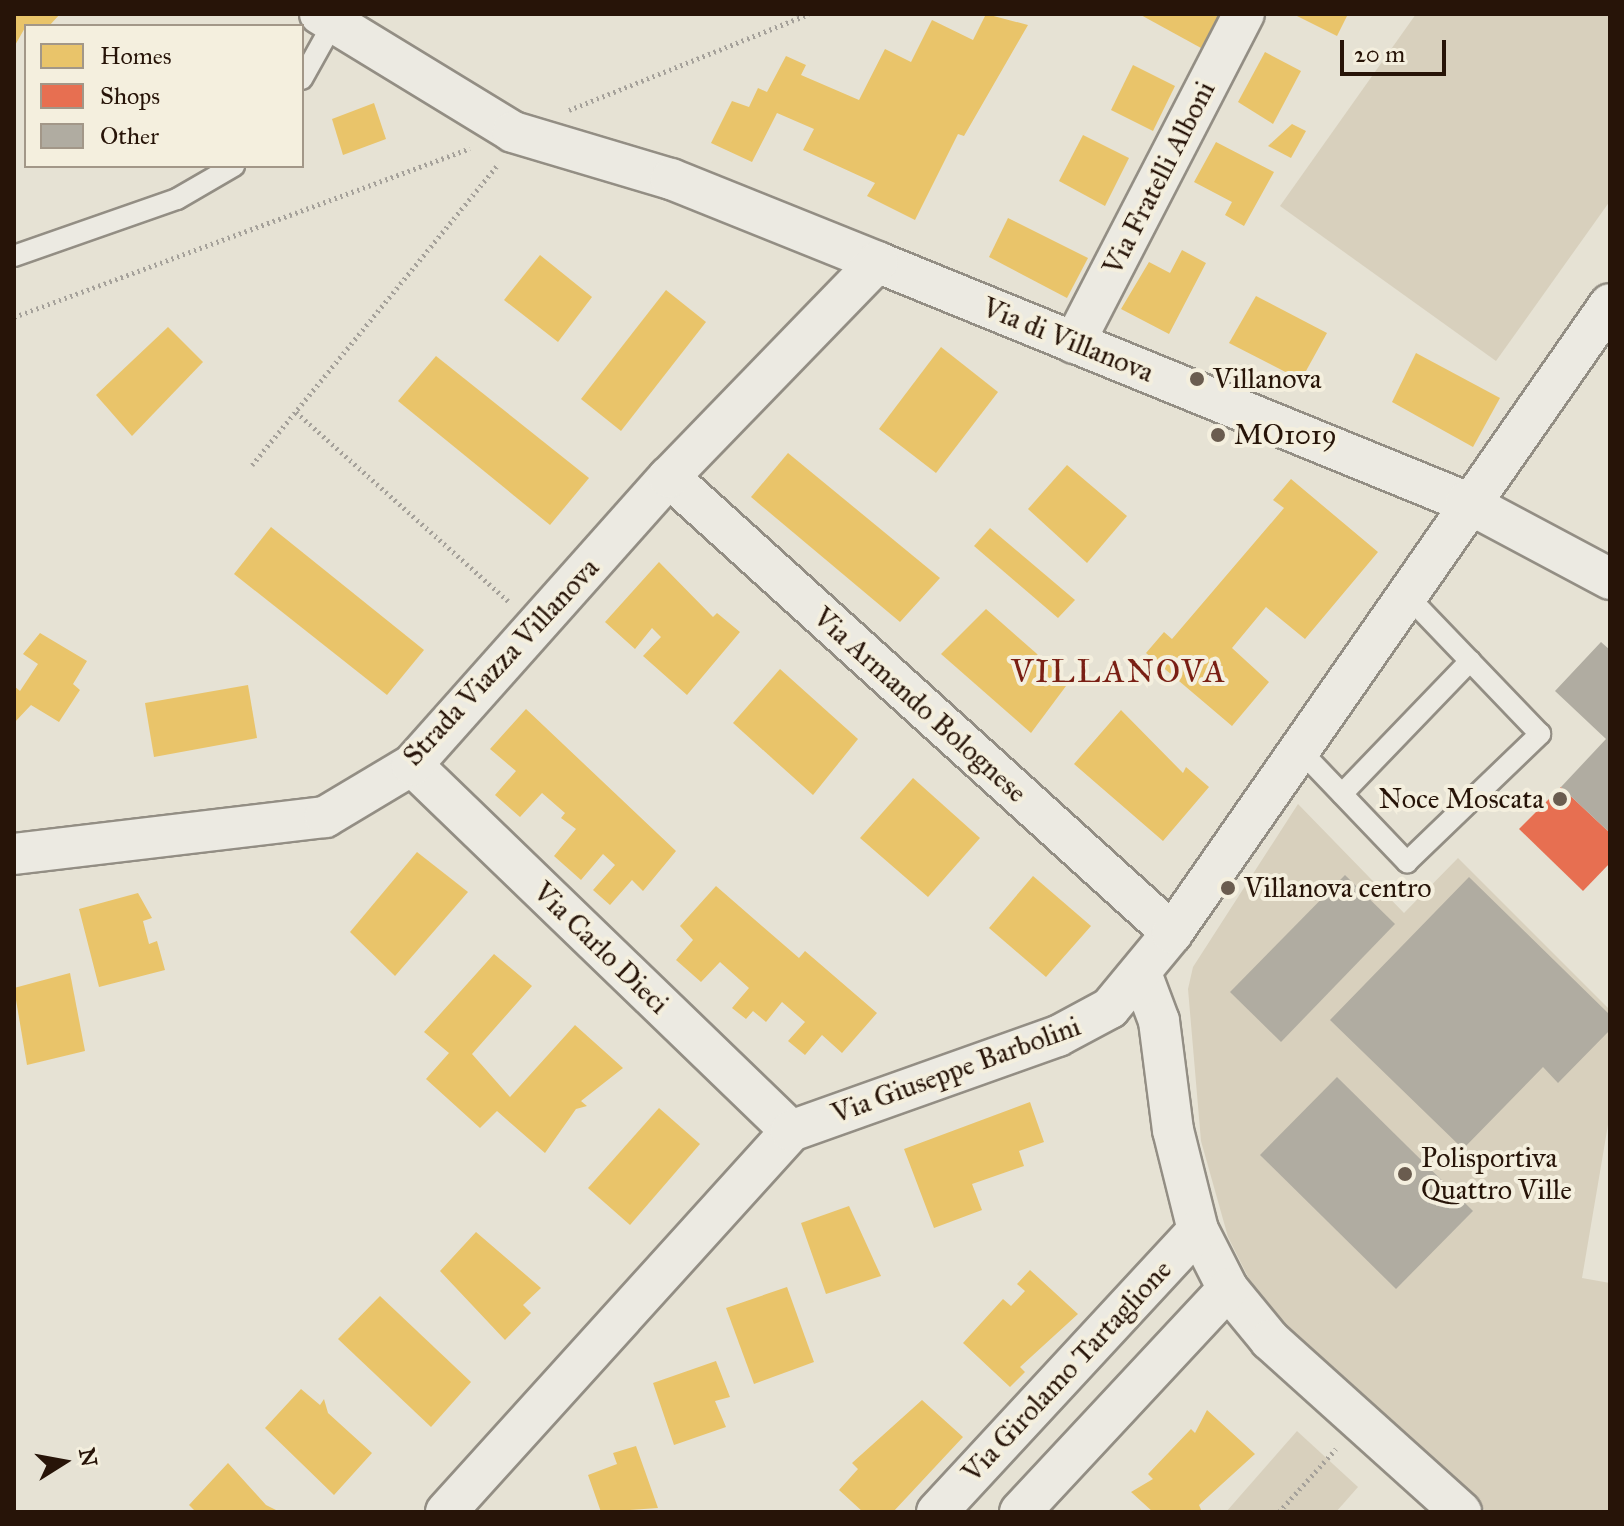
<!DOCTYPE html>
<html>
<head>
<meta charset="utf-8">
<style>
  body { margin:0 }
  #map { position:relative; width:1624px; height:1526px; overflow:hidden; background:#e6e2d4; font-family:"IM FELL Great Primer",serif }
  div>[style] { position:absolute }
  .green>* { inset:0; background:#d8d0bd }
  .homes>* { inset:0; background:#e9c46a }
  .shops>* { inset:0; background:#e76f51 }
  .building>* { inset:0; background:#b0aca1 }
  .path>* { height:5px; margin-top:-2.5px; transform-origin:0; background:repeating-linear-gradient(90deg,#a5a19a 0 2px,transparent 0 6px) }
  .roads { filter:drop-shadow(2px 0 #938e84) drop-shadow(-2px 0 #938e84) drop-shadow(0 2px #938e84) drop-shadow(0 -2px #938e84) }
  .service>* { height:20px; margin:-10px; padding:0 10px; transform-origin:10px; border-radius:10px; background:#eceae2 }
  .minor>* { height:40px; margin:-20px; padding:0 20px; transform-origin:20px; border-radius:20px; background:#eceae2 }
  .dots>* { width:22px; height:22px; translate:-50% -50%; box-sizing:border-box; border:4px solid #f4efde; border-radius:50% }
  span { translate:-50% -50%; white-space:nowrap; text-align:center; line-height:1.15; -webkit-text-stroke:8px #f4efde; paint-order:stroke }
  .street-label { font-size:28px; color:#271408 }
  .poi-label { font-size:28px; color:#271408 }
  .left { translate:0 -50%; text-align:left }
  .right { translate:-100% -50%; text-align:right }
  .quarter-label { font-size:32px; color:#7a1f14; letter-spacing:2px }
  .frame { position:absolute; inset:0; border:16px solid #271408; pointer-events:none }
  .legend { position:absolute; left:24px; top:24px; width:280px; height:144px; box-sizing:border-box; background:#f4efde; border:2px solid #a29788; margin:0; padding:10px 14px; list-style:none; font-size:24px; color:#271408 }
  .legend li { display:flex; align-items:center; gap:16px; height:40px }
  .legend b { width:40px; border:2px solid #a29788 }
  .north { position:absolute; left:24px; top:1422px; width:80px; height:80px; -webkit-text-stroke:6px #f4efde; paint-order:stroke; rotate:79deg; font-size:22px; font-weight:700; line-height:32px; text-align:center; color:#271408 }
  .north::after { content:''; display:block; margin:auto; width:28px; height:36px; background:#271408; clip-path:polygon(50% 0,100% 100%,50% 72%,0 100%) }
  .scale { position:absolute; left:1340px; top:40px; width:106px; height:36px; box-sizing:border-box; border:4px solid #271408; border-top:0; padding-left:10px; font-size:24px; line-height:28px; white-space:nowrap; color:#271408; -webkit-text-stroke:6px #f4efde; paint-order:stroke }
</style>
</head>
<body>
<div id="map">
  <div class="green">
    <div style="clip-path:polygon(1416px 14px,1610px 14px,1610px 201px,1496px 361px,1280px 206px)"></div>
    <div style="clip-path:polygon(1298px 804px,1404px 913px,1458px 858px,1610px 1010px,1610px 1113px,1582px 1278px,1610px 1283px,1610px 1512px,1487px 1512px,1302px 1341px,1254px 1289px,1228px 1237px,1201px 1141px,1188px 989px,1193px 967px)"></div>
    <div style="clip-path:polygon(1297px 1431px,1358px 1487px,1336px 1512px,1226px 1512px)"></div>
  </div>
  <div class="homes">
    <div style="clip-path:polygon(14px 14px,60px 14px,49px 26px,26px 26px,14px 47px)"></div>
    <div style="clip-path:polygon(986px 14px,1028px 25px,964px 136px,958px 134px,915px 220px,867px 196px,875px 183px,803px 150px,814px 129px,777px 113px,752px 162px,711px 143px,732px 101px,749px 107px,758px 88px,767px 92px,786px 56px,806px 65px,801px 75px,859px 100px,885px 49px,911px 62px,932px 20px,973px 40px)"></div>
    <div style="clip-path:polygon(1139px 14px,1220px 14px,1201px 48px)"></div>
    <div style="clip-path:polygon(1293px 14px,1348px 14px,1337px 36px)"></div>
    <div style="clip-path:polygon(1265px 52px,1301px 71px,1273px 124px,1238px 102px)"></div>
    <div style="clip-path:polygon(1133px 65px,1175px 86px,1153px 131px,1111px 110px)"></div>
    <div style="clip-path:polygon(374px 103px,386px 139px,343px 155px,332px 119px)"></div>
    <div style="clip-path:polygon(1292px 124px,1306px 131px,1291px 158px,1268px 146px)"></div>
    <div style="clip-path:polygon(1083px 135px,1129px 158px,1105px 206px,1059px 181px)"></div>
    <div style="clip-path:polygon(1216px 142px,1274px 172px,1244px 226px,1225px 215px,1232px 202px,1194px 182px)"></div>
    <div style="clip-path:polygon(1008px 218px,1088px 258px,1067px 298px,989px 257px)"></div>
    <div style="clip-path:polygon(1182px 250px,1206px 263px,1169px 334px,1121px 309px,1149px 262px,1170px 273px)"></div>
    <div style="clip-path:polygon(540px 255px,592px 297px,558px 342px,504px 300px)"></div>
    <div style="clip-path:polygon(666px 290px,706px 322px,621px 431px,581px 399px)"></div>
    <div style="clip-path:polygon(1256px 296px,1327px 333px,1301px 380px,1229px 343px)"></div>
    <div style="clip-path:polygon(168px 327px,203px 362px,132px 436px,96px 395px)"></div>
    <div style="clip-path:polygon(941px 347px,998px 392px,936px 473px,879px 429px)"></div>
    <div style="clip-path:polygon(1416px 353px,1500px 398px,1473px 447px,1392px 402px)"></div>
    <div style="clip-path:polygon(436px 356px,589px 478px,550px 525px,398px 401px)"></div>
    <div style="clip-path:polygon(788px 453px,940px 578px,900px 622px,751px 497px)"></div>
    <div style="clip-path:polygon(1067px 465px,1127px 516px,1087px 563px,1028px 509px)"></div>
    <div style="clip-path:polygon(1291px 479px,1378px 552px,1305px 639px,1266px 607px,1232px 648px,1269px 682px,1232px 726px,1146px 653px,1164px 632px,1172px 639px,1284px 508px,1273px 500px)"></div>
    <div style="clip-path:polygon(271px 527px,424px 650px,387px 695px,234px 574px)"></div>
    <div style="clip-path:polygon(990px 528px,1075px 600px,1058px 618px,974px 546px)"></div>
    <div style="clip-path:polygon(659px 562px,713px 617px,717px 613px,740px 632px,687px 695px,643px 656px,661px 637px,652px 628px,635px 649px,605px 622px)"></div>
    <div style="clip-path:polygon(986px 609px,1069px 682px,1031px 733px,941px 654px)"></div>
    <div style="clip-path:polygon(40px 633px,87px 661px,73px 684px,80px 690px,59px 722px,31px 705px,14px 723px,14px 686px,20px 691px,38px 664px,23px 654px)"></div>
    <div style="clip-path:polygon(780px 669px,858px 739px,813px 795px,733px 723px)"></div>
    <div style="clip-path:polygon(248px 685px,257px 738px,154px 757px,145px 703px)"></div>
    <div style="clip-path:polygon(526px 709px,676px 851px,643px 891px,632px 880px,610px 905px,593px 890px,615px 865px,603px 854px,581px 880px,554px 856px,576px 829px,561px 818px,565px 813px,542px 793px,520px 817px,495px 795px,516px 771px,490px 749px)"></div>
    <div style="clip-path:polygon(1121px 710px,1183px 773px,1186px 767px,1209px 787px,1163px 841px,1074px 764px)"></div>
    <div style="clip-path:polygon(913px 778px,980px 838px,928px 897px,860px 838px)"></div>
    <div style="clip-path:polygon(417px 852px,468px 892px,395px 976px,350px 932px)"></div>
    <div style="clip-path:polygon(1033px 876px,1091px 926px,1046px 977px,989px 928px)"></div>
    <div style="clip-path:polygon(716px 886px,799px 958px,805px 951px,877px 1013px,842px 1053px,822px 1035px,805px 1055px,788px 1041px,805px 1022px,782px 1002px,766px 1022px,753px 1011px,746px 1019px,732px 1008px,749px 988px,720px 962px,701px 982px,676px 960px,693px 940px,680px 926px)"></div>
    <div style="clip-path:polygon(138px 893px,152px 918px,143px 921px,149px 944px,157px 941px,165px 970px,99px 987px,79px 909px)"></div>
    <div style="clip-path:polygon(494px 954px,532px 986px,472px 1054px,510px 1097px,575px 1025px,623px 1068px,581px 1101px,587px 1106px,576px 1109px,545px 1153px,497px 1111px,480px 1128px,426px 1079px,449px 1053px,424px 1032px)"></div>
    <div style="clip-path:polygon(70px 973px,85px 1051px,27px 1065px,14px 988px)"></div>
    <div style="clip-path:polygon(1030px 1102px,1044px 1142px,1019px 1151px,1024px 1166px,972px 1184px,982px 1210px,934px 1228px,904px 1149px)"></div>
    <div style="clip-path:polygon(659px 1108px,700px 1144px,630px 1225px,588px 1188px)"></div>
    <div style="clip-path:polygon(849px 1206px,881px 1276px,826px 1294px,801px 1223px)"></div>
    <div style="clip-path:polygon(476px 1232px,541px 1288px,523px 1305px,531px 1313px,505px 1340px,440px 1271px)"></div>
    <div style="clip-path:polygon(1030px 1270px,1078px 1314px,1020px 1367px,1025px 1372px,1010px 1387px,963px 1343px,1003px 1299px,1011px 1306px,1025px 1291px,1017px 1284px)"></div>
    <div style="clip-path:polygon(787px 1287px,814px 1362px,754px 1384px,726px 1308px)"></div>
    <div style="clip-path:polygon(380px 1296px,471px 1382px,431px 1427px,338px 1339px)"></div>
    <div style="clip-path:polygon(716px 1361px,730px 1397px,715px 1401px,726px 1427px,674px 1445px,653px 1383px)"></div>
    <div style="clip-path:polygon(301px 1389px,320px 1405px,324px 1399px,328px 1413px,372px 1453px,334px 1495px,265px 1428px)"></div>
    <div style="clip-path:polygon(922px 1400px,963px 1437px,893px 1512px,863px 1512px,839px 1490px,858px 1469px,852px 1463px)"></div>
    <div style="clip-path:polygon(1207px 1410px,1255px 1454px,1199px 1505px,1202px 1512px,1153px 1512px,1131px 1492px,1153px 1479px,1148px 1474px,1191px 1429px,1195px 1433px)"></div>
    <div style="clip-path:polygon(636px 1446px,658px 1508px,601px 1512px,588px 1475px,617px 1464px,613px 1453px)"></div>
    <div style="clip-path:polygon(228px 1463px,266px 1505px,280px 1512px,196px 1512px,189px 1505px)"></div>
  </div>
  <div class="shops">
    <div style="clip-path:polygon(1561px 787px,1610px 833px,1610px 863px,1583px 891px,1519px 829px)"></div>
  </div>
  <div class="building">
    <div style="clip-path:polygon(1601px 642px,1610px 650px,1610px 833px,1561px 787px,1606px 739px,1555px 691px)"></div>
    <div style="clip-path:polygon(1345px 875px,1395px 924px,1281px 1042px,1230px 992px)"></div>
    <div style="clip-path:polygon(1469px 877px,1610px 1015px,1610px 1030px,1558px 1083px,1543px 1067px,1463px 1149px,1330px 1020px)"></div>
    <div style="clip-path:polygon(1337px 1077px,1473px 1211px,1396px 1289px,1260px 1155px)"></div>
  </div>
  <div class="path">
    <div style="left:569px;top:110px;width:258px;rotate:-21.8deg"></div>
    <div style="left:14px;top:317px;width:486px;rotate:-20.3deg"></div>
    <div style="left:296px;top:412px;width:287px;rotate:41.7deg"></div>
    <div style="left:252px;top:465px;width:387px;rotate:-50.7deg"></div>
    <div style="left:1279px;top:1512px;width:85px;rotate:-47.9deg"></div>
  </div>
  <div class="roads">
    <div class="service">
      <div style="left:302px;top:79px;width:62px;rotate:-60.9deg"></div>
      <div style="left:14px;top:256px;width:173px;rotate:-19.3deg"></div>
      <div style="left:177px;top:199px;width:66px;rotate:-30.1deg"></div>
      <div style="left:1296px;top:746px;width:161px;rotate:46.3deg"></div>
      <div style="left:1407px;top:862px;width:185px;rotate:-43.9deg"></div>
      <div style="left:1540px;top:734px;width:197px;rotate:-133.8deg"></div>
      <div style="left:1342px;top:794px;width:185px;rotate:-46.1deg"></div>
    </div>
    <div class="minor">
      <div style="left:320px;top:14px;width:226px;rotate:31.4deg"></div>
      <div style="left:513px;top:132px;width:165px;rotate:16.6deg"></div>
      <div style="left:671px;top:179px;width:222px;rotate:21.9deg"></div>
      <div style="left:877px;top:262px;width:636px;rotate:22.17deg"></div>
      <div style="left:1466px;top:502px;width:163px;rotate:28.1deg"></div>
      <div style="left:1074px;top:343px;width:370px;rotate:-62.7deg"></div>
      <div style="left:669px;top:477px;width:679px;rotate:42.19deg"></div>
      <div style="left:412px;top:765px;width:527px;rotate:44deg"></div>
      <div style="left:14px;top:854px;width:313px;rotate:-6.8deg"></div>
      <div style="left:325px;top:817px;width:101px;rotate:-30.9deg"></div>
      <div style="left:412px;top:765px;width:386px;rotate:-48.3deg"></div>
      <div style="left:669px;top:477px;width:299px;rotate:-45.9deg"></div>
      <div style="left:1141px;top:973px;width:51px;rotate:69.4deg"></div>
      <div style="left:1159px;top:1021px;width:110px;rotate:82.7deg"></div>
      <div style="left:1173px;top:1130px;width:103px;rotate:76deg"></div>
      <div style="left:1198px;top:1230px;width:66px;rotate:63deg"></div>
      <div style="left:1228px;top:1289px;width:66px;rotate:50.5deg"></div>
      <div style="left:1270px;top:1340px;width:257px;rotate:42deg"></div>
      <div style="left:446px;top:1512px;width:514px;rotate:-47.84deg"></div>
      <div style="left:791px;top:1131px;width:283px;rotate:-19.6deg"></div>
      <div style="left:1058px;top:1036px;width:59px;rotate:-28.3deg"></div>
      <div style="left:1110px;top:1008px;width:97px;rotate:-50.4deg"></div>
      <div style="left:1172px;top:933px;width:766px;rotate:-55.15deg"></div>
      <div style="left:937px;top:1512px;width:384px;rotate:-47.2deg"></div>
      <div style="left:1020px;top:1512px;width:305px;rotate:-47deg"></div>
    </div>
  </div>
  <div class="dots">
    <div style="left:1197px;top:379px;background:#6a5c4f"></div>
    <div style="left:1218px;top:435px;background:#6a5c4f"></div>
    <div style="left:1560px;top:799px;background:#6a5c4f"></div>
    <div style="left:1228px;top:888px;background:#6a5c4f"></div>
    <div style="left:1405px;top:1174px;background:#6a5c4f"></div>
  </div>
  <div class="street-label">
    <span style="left:1159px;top:178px;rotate:-63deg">Via Fratelli Alboni</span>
    <span style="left:1068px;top:340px;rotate:22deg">Via di Villanova</span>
    <span style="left:501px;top:662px;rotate:-47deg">Strada Viazza Villanova</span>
    <span style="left:920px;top:705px;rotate:42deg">Via Armando Bolognese</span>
    <span style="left:601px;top:948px;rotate:44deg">Via Carlo Dieci</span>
    <span style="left:956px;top:1070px;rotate:-20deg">Via Giuseppe Barbolini</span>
    <span style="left:1067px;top:1371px;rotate:-47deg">Via Girolamo Tartaglione</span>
  </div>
  <div class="poi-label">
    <span class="left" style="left:1213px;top:379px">Villanova</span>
    <span class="left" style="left:1234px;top:435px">MO1019</span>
    <span class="right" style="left:1544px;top:799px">Noce Moscata</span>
    <span class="left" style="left:1244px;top:888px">Villanova centro</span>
    <span class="left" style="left:1421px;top:1174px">Polisportiva<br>Quattro Ville</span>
  </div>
  <div class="quarter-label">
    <span style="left:1119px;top:672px">VILLANOVA</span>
  </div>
  <div class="frame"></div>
  <ul class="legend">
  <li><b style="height:22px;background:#e9c46a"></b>Homes</li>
  <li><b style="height:22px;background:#e76f51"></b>Shops</li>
  <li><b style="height:22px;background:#b0aca1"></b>Other</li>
  </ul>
  <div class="north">N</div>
  <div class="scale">20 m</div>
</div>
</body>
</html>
